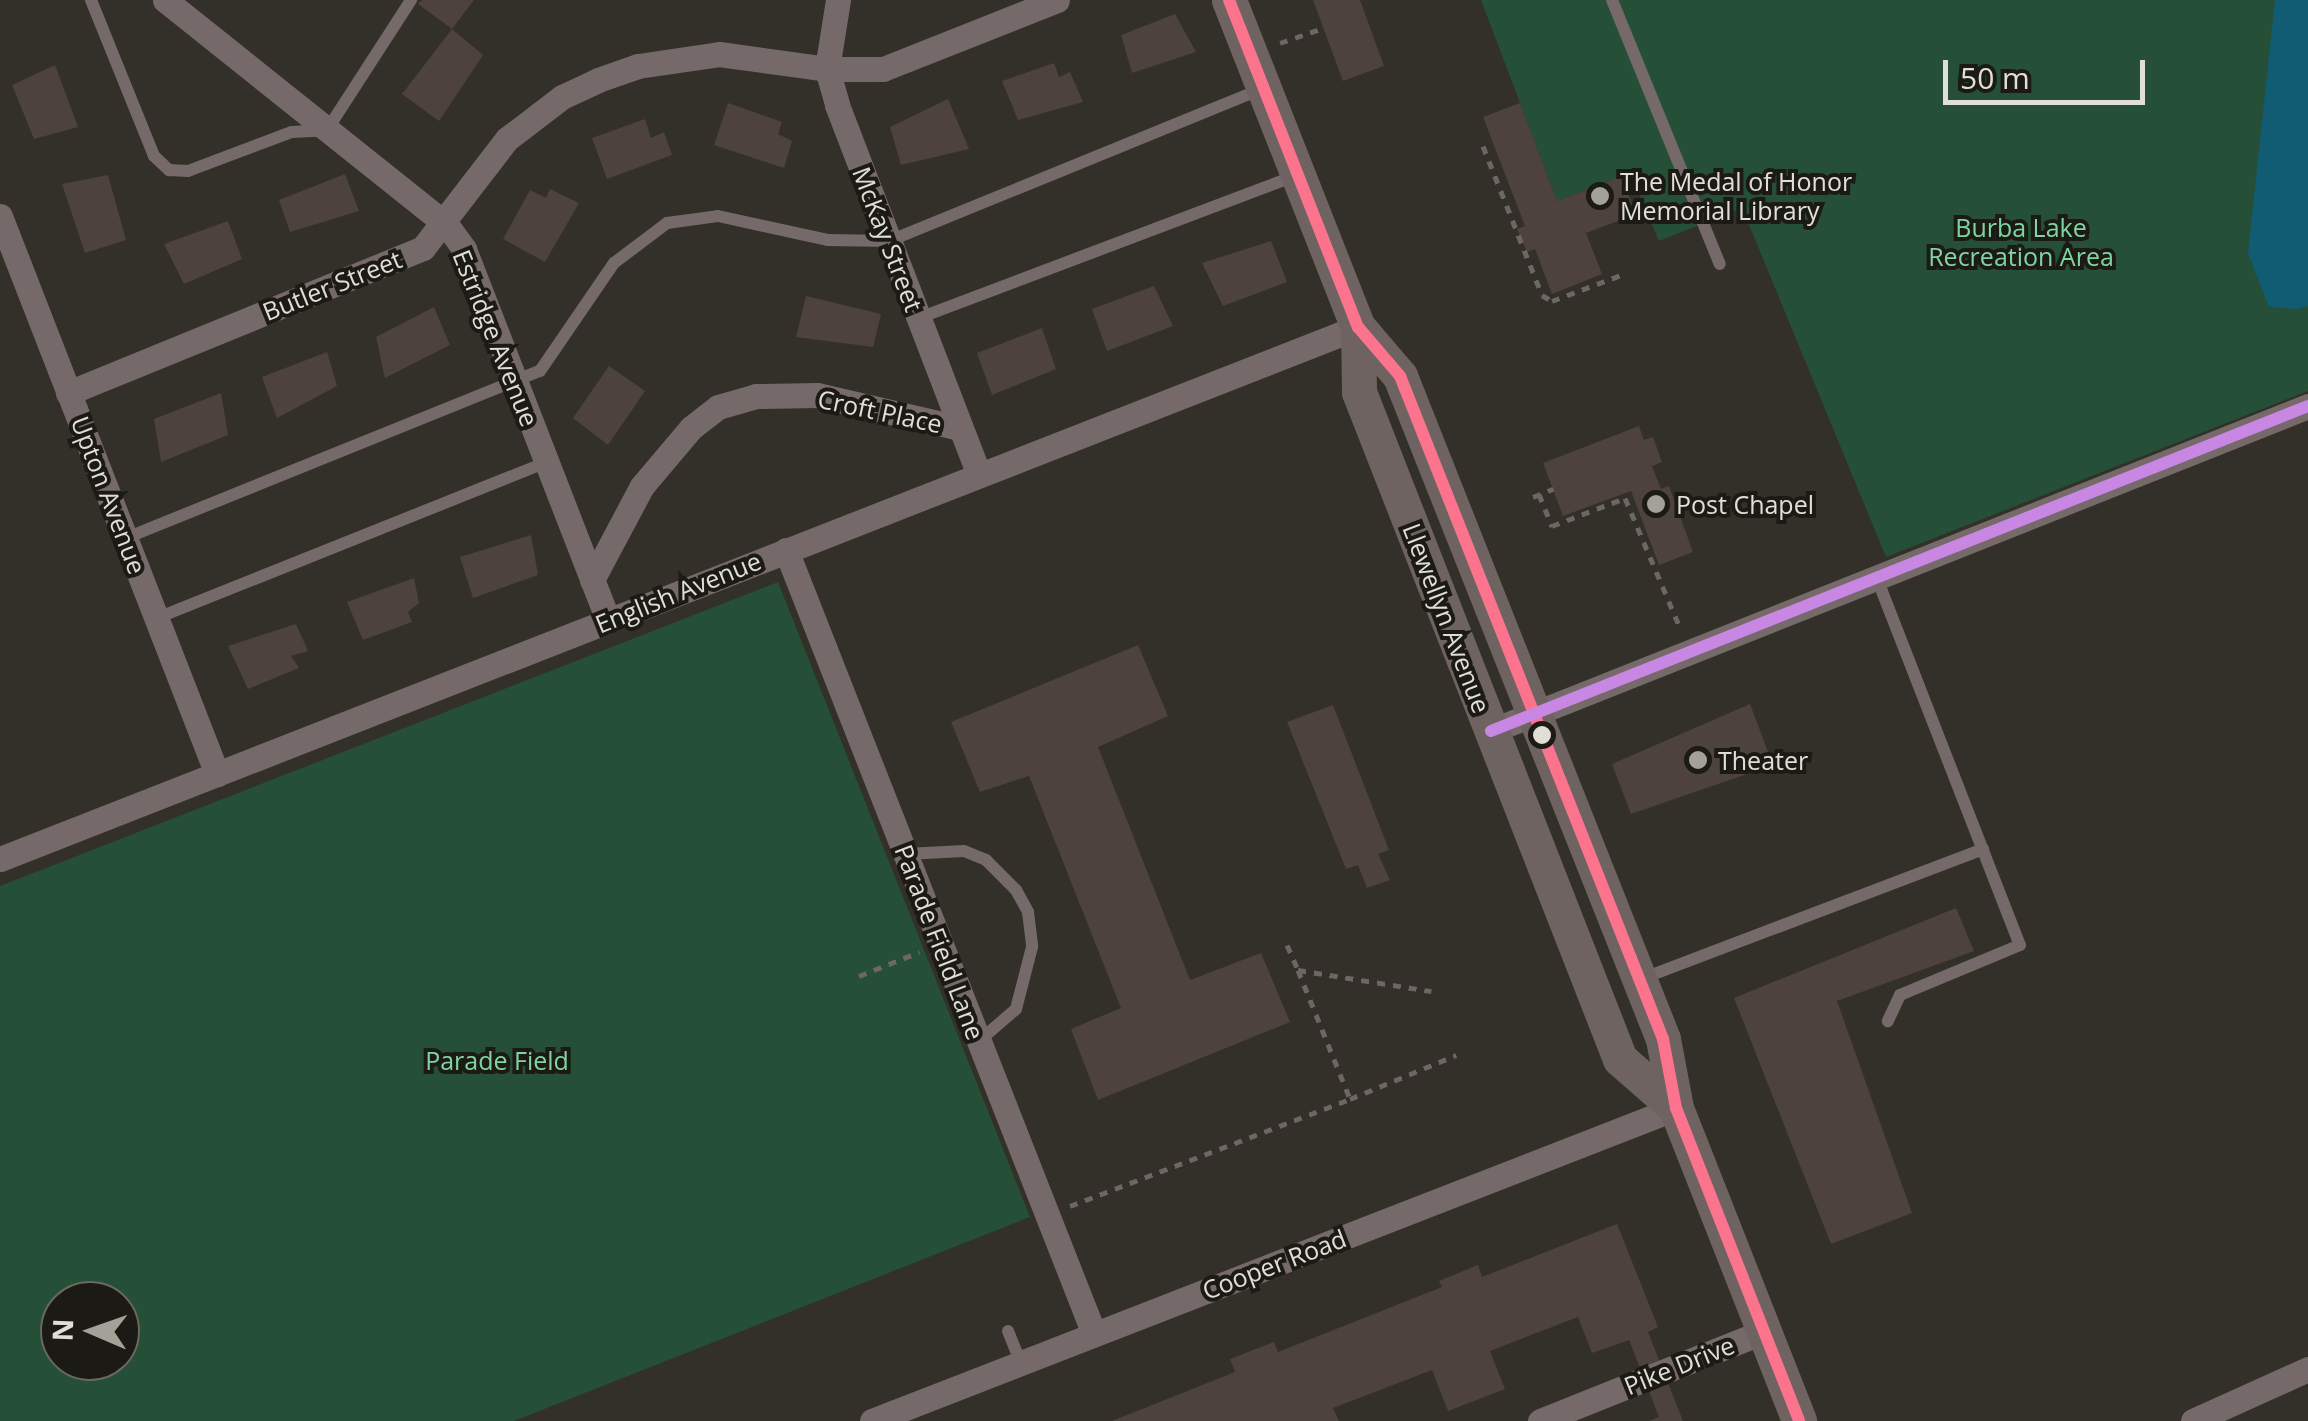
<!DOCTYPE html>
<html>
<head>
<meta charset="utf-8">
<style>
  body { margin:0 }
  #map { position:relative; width:2308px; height:1421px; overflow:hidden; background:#323028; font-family:"Open Sans",sans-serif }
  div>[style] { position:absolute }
  .green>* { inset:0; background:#254f37 }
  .water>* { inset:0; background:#115c73 }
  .building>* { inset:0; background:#4e423c }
  .path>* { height:5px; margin-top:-2.5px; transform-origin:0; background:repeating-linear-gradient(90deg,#6e6664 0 8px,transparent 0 16px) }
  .lane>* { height:12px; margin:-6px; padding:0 6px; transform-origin:6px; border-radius:6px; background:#766969 }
  .street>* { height:25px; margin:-12.5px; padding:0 12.5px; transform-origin:12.5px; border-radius:12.5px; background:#766969 }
  .secondary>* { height:35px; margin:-17.5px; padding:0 17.5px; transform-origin:17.5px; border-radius:17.5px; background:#6e6360 }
  .bus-1>* { height:12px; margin:-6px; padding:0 6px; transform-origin:6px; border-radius:6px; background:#fc738d }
  .bus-2>* { height:12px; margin:-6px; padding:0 6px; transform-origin:6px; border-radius:6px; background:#c787e3 }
  .dots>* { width:28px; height:28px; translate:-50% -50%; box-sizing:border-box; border:5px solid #1b1a14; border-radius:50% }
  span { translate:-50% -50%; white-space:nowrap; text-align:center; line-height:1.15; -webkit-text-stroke:8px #1b1a14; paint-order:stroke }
  .poi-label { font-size:25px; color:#e0ded5 }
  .left { translate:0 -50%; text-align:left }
  .park-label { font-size:25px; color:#7ed5a1 }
  .street-label { font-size:25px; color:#e0ded5 }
  .north { position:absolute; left:40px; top:1281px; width:100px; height:100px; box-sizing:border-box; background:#1b1a14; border:2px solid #6a6861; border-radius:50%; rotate:272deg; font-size:28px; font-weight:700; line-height:40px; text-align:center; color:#e0ded5 }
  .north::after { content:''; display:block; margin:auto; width:35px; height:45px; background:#a3a198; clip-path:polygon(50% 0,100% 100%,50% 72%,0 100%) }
  .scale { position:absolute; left:1943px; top:60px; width:202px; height:45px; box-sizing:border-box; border:5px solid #e0ded5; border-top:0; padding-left:12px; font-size:30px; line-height:35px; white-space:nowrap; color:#e0ded5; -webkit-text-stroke:8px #1b1a14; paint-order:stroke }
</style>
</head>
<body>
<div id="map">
  <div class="green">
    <div style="clip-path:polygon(1481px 0,2308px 0,2308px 391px,1886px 557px,1742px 208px,1659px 241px,1630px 173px,1557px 201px)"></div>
    <div style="clip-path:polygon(evenodd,778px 582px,1030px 1217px,514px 1421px,0 1421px,0 886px,778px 582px,60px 1301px,120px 1301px,120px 1361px,60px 1361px,60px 1301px)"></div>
  </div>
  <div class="water">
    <div style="clip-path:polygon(2275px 0,2308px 0,2308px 306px,2297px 309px,2269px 307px,2248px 253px)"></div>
  </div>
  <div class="building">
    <div style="clip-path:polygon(422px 0,474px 0,452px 29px,418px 4px)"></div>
    <div style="clip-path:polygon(1313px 0,1360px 0,1384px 66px,1343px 81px)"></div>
    <div style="clip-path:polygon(1175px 14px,1196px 52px,1132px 73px,1121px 35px)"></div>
    <div style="clip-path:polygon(452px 29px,483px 55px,439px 121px,402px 94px)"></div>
    <div style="clip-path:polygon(1054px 63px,1059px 77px,1070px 72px,1083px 102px,1018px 120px,1002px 81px)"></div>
    <div style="clip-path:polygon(55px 65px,78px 127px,34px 139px,12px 85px)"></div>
    <div style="clip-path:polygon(948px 99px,969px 149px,901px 165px,890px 127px)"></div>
    <div style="clip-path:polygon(728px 103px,782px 122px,778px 134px,792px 141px,784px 168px,714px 145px)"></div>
    <div style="clip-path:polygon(1520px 103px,1557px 201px,1630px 173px,1636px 188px,1627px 191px,1636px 214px,1586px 233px,1602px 274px,1552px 294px,1535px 249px,1527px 252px,1517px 229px,1525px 226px,1483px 117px)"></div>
    <div style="clip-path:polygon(645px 119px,651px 138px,664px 132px,672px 155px,607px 179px,592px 138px)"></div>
    <div style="clip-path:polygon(345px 174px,359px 211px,290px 232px,279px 200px)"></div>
    <div style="clip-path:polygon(108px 175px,126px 240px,85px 253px,62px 184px)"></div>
    <div style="clip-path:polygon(550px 189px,579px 203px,545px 262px,503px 239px,530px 190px,546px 198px)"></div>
    <div style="clip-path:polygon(228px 221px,242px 259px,184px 284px,164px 244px)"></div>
    <div style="clip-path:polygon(1271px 241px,1287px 282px,1223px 306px,1202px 263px)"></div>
    <div style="clip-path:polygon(1154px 286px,1173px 326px,1107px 351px,1092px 309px)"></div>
    <div style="clip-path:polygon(806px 296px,881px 314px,873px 347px,796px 337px)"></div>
    <div style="clip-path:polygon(434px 307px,450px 345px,385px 378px,376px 337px)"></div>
    <div style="clip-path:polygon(1042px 328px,1056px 369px,992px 395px,977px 353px)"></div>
    <div style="clip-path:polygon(327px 352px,337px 386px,277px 418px,262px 377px)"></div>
    <div style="clip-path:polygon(609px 366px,645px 391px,608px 445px,573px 418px)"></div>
    <div style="clip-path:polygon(221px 393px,228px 435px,161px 462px,154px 419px)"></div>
    <div style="clip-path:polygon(1639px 426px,1644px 440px,1653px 437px,1662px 462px,1652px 466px,1661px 489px,1669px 486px,1693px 552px,1659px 565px,1631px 491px,1563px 516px,1543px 463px)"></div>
    <div style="clip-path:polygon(531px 535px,538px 575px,473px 598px,460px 557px)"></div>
    <div style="clip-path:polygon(414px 578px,419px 603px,408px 612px,412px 622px,363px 640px,347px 602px)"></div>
    <div style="clip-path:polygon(296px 624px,308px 651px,291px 656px,299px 668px,248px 689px,228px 646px)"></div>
    <div style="clip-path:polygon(1138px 645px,1168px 716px,1098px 747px,1190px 980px,1261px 953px,1290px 1022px,1098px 1100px,1071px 1029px,1121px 1008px,1029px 776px,980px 792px,951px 722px)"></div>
    <div style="clip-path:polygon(1750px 704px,1773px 765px,1631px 814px,1612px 764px)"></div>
    <div style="clip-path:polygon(1333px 705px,1389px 850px,1378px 854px,1390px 880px,1367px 888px,1358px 865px,1346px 869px,1287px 722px)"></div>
    <div style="clip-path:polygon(1956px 908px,1974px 951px,1837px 1001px,1912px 1213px,1831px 1244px,1734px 998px)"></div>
    <div style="clip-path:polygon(1617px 1224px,1658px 1327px,1648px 1332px,1683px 1421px,1649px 1421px,1659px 1417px,1629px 1340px,1592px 1353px,1578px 1317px,1490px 1351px,1505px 1389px,1448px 1411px,1432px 1370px,1333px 1408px,1339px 1421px,1112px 1421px,1235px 1372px,1230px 1359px,1274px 1342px,1278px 1352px,1442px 1287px,1439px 1281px,1478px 1265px,1482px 1277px)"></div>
  </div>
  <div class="path">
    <div style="left:1280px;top:43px;width:46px;rotate:-19.2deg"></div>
    <div style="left:1483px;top:146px;width:160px;rotate:68.4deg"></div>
    <div style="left:1542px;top:295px;width:12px;rotate:31deg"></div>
    <div style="left:1552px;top:301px;width:77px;rotate:-20.6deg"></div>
    <div style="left:1539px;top:494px;width:35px;rotate:68deg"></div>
    <div style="left:1552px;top:526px;width:78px;rotate:-21deg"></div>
    <div style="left:1625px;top:498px;width:143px;rotate:67deg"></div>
    <div style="left:1533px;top:497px;width:22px;rotate:-22deg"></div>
    <div style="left:1287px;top:945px;width:27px;rotate:66deg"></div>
    <div style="left:1298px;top:970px;width:135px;rotate:9deg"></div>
    <div style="left:1298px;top:970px;width:139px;rotate:68deg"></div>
    <div style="left:1350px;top:1099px;width:115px;rotate:-22.5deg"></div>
    <div style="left:859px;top:976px;width:65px;rotate:-21.8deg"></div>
    <div style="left:1070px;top:1206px;width:300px;rotate:-20.9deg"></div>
  </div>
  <div class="lane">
    <div style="left:91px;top:0;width:168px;rotate:68deg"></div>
    <div style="left:154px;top:156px;width:21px;rotate:43deg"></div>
    <div style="left:169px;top:170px;width:19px;rotate:3deg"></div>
    <div style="left:188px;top:171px;width:111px;rotate:-20.6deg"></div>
    <div style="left:292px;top:132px;width:35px;rotate:-3deg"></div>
    <div style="left:327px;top:130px;width:155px;rotate:-57.1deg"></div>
    <div style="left:1612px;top:0;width:285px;rotate:67.8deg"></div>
    <div style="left:919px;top:318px;width:402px;rotate:-20.7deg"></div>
    <div style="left:126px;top:538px;width:446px;rotate:-22deg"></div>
    <div style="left:540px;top:371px;width:131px;rotate:-55.6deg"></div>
    <div style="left:614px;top:263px;width:66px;rotate:-37deg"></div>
    <div style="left:667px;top:223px;width:51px;rotate:-7.8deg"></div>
    <div style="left:718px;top:216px;width:113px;rotate:12.3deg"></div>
    <div style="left:828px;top:240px;width:61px;rotate:0.9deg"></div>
    <div style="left:889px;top:241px;width:403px;rotate:-22.2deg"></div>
    <div style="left:1876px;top:576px;width:396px;rotate:68.7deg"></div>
    <div style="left:2020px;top:945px;width:130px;rotate:157.4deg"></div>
    <div style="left:1900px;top:995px;width:29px;rotate:115deg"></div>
    <div style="left:157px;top:618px;width:418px;rotate:-21.8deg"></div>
    <div style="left:906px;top:854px;width:58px;rotate:-3deg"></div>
    <div style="left:964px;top:851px;width:24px;rotate:22deg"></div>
    <div style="left:986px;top:860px;width:42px;rotate:45deg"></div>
    <div style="left:1016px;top:890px;width:25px;rotate:61deg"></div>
    <div style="left:1028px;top:912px;width:35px;rotate:83deg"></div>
    <div style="left:1032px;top:947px;width:64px;rotate:104.5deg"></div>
    <div style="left:1016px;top:1009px;width:49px;rotate:139.1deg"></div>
    <div style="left:1641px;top:979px;width:366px;rotate:-20.8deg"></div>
    <div style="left:1008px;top:1331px;width:35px;rotate:68deg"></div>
  </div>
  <div class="street">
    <div style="left:165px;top:0;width:359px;rotate:38.6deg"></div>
    <div style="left:446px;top:224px;width:31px;rotate:54deg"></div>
    <div style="left:464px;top:249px;width:398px;rotate:68.8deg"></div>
    <div style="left:838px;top:0;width:70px;rotate:99.1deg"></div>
    <div style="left:827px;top:69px;width:37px;rotate:74deg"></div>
    <div style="left:837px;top:105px;width:394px;rotate:69deg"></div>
    <div style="left:0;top:216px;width:599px;rotate:68.75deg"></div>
    <div style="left:68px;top:393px;width:383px;rotate:-22.2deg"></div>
    <div style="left:423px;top:248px;width:138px;rotate:-52.4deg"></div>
    <div style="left:507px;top:139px;width:69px;rotate:-37.4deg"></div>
    <div style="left:562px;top:97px;width:40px;rotate:-25deg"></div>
    <div style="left:598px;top:80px;width:42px;rotate:-19.3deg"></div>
    <div style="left:638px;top:66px;width:82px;rotate:-8.4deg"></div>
    <div style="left:719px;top:54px;width:109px;rotate:7.9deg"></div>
    <div style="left:827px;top:69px;width:56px"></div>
    <div style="left:883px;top:69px;width:187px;rotate:-21.6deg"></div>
    <div style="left:786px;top:550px;width:842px;rotate:68.55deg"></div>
    <div style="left:592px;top:580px;width:106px;rotate:-62deg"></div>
    <div style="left:642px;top:486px;width:76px;rotate:-49.8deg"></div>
    <div style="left:691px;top:428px;width:34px;rotate:-38deg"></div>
    <div style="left:718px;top:407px;width:40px;rotate:-16deg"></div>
    <div style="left:756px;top:396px;width:61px;rotate:-0.9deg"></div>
    <div style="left:817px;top:395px;width:147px;rotate:13deg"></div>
    <div style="left:1491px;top:731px;width:879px;rotate:-21.69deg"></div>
    <div style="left:0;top:859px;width:1458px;rotate:-21.39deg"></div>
    <div style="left:872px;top:1421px;width:863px;rotate:-21.27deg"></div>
    <div style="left:1540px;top:1421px;width:240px;rotate:-21.8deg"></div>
    <div style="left:2193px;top:1421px;width:126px;rotate:-24.3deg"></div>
  </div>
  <div class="secondary">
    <div style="left:1229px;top:0;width:352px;rotate:68.5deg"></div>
    <div style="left:1358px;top:327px;width:65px;rotate:49.4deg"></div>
    <div style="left:1400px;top:376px;width:713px;rotate:68.36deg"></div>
    <div style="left:1663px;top:1039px;width:70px;rotate:79.3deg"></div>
    <div style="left:1676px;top:1108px;width:336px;rotate:68.5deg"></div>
    <div style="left:1358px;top:327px;width:65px;rotate:89.1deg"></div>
    <div style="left:1359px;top:392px;width:716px;rotate:68.63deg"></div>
    <div style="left:1620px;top:1059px;width:74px;rotate:41.2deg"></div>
  </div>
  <div class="bus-1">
    <div style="left:1229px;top:0;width:352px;rotate:68.5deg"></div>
    <div style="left:1358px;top:327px;width:65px;rotate:49.4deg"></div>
    <div style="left:1400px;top:376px;width:713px;rotate:68.36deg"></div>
    <div style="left:1663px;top:1039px;width:70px;rotate:79.3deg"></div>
    <div style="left:1676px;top:1108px;width:336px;rotate:68.5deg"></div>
  </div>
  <div class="bus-2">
    <div style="left:1491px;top:731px;width:879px;rotate:-21.69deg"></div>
  </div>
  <div class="dots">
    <div style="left:1600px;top:196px;background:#a3a198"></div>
    <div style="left:1656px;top:504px;background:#a3a198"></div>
    <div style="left:1542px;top:735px;background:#e0ded5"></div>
    <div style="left:1698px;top:760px;background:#a3a198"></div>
  </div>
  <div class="poi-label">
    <span class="left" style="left:1620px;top:196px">The Medal of Honor<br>Memorial Library</span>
    <span class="left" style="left:1676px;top:504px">Post Chapel</span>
    <span class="left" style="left:1718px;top:760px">Theater</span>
  </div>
  <div class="park-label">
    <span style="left:2021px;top:242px">Burba Lake<br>Recreation Area</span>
    <span style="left:497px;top:1060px">Parade Field</span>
  </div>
  <div class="street-label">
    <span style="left:888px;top:239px;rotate:69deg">McKay Street</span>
    <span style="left:332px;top:285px;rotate:-22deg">Butler Street</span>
    <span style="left:496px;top:338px;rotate:68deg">Estridge Avenue</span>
    <span style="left:880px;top:411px;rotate:12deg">Croft Place</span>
    <span style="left:109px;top:495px;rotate:69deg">Upton Avenue</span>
    <span style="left:678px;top:592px;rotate:-22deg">English Avenue</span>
    <span style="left:1447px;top:618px;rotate:69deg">Llewellyn Avenue</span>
    <span style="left:940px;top:942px;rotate:69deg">Parade Field Lane</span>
    <span style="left:1274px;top:1264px;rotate:-21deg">Cooper Road</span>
    <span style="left:1679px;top:1365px;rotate:-22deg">Pike Drive</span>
  </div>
  <div class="north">N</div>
  <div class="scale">50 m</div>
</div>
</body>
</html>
